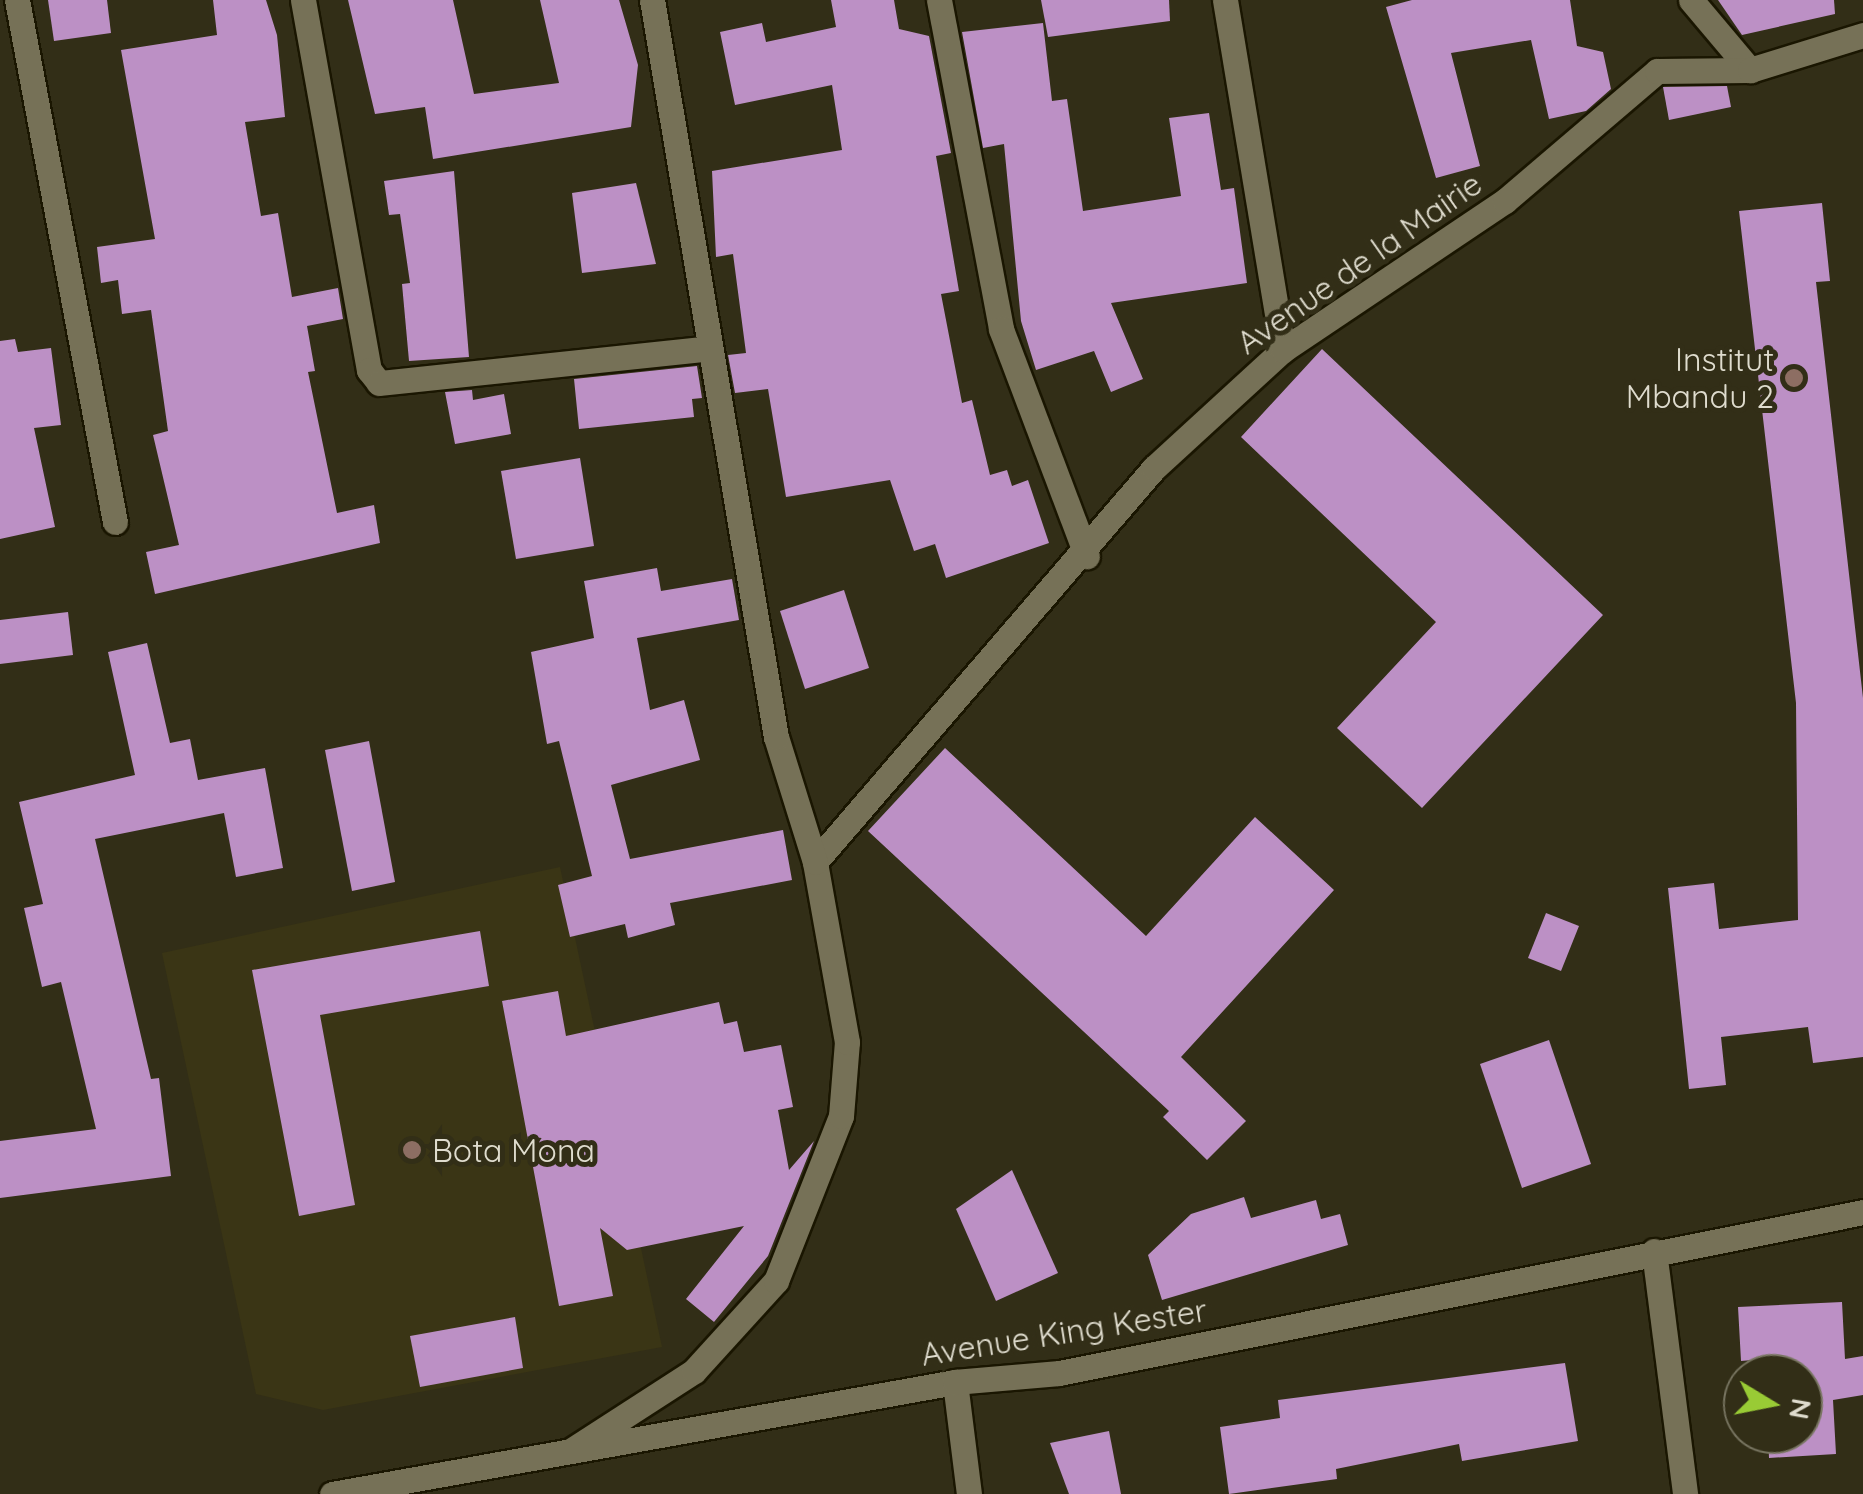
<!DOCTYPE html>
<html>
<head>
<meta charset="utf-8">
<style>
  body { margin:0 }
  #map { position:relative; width:1863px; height:1494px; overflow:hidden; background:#322e17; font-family:Quicksand,sans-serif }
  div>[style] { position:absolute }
  .built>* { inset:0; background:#3a3515 }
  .building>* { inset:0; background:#bc90c5 }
  .roads { filter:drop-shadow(2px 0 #1a1601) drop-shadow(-2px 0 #1a1601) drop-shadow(0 2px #1a1601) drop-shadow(0 -2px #1a1601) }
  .minor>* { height:25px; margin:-12.5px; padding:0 12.5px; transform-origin:12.5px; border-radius:12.5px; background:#767157 }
  .dots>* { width:28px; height:28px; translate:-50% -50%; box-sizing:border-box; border:5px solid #322e17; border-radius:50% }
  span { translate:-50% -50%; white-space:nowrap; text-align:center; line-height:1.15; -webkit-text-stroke:10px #322e17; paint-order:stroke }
  .street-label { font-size:32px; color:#dfdcce }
  .poi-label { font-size:32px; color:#dfdcce }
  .right { translate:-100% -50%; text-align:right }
  .left { translate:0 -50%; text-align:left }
  .north { position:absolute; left:1723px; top:1354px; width:100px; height:100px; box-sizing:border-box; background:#322e17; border:2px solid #777460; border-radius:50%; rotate:100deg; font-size:28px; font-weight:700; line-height:40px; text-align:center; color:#dfdcce }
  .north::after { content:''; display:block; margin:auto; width:35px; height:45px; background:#99cb35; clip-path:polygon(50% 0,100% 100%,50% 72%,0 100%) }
</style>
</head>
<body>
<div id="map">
  <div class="built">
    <div style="clip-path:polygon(560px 867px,662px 1347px,323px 1410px,256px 1394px,162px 953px)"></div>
  </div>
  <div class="building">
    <div style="clip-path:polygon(48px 0,107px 0,111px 33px,54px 41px)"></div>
    <div style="clip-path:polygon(213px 0,266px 0,277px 35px,285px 117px,245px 122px,261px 216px,278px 213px,292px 297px,338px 288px,343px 319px,307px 326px,315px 371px,308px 372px,337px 513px,374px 505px,380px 543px,155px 594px,146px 552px,179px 545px,153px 435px,168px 431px,151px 310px,122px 314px,118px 280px,101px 283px,97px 247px,155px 239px,121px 50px,217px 35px)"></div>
    <div style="clip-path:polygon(348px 0,453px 0,474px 94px,559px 83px,540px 0,619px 0,638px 65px,631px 127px,433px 159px,425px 107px,375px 114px)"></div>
    <div style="clip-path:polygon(831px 0,894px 0,899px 29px,929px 36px,951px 153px,936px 156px,959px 291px,941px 294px,962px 403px,972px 400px,990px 475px,1007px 470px,1012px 486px,1028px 480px,1049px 543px,946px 578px,935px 544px,914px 551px,890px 480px,786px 497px,768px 389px,735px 393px,728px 355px,746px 353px,733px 254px,716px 257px,712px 171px,842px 150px,832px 85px,735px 105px,720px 32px,762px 23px,766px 42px,836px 27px)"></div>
    <div style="clip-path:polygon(1041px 0,1169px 0,1170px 21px,1048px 37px)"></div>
    <div style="clip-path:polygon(1412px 0,1570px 0,1577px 46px,1603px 52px,1611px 89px,1586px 111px,1549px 119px,1531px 40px,1451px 53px,1480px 166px,1436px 178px,1386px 7px)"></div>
    <div style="clip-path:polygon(1718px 0,1834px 0,1835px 14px,1742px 35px)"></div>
    <div style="clip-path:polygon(1043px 23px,1052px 101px,1067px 99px,1083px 211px,1181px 196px,1169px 118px,1209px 113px,1221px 190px,1234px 188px,1247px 283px,1111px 303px,1143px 379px,1111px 392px,1094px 351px,1036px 370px,1021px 321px,1004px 144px,983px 148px,962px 32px)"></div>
    <div style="clip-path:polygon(1727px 86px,1731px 107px,1669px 120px,1663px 87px)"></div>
    <div style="clip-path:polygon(454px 171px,469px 357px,409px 361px,402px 284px,410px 283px,400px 214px,389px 215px,384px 181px)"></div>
    <div style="clip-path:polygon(636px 183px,656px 264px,582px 273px,572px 193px)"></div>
    <div style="clip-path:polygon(1822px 203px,1830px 281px,1816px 282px,1863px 698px,1863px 1057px,1813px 1063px,1808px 1027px,1721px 1037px,1726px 1085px,1689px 1089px,1668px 888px,1714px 883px,1719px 929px,1798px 920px,1796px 703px,1739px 211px)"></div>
    <div style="clip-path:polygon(15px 339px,18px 352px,51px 348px,61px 425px,34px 428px,55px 527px,0 539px,0 341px)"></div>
    <div style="clip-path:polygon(1322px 349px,1603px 615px,1422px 808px,1337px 728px,1436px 622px,1241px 437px)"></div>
    <div style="clip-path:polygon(697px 366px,702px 398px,692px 399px,694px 417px,579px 429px,574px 379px)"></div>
    <div style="clip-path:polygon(472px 390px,473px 400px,504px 394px,511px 434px,455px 444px,445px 392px)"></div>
    <div style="clip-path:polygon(580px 458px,594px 546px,516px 559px,501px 471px)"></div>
    <div style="clip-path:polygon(657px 568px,661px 591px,732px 579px,739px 620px,637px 638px,650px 710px,684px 700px,700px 760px,611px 785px,630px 859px,783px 830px,792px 880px,670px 903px,675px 925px,628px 938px,625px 924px,570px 937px,558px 885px,592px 876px,559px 741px,547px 744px,531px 652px,594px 638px,584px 581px)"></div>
    <div style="clip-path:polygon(844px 590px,869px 668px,805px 689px,780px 611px)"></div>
    <div style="clip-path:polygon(68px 612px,73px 655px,0 664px,0 620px)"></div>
    <div style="clip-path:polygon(147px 643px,170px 743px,190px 739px,198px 780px,265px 768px,283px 868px,236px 877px,224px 813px,95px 839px,151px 1079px,159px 1078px,171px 1176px,0 1198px,0 1141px,96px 1129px,61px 982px,42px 987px,24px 908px,43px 904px,19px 802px,135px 775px,108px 652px)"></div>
    <div style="clip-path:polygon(369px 741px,395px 882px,352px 891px,325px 750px)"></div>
    <div style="clip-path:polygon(945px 748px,1146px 936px,1255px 817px,1334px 890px,1181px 1057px,1246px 1121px,1207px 1160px,1163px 1117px,1169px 1111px,868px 831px)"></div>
    <div style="clip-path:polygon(1546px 913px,1579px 926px,1561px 971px,1528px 958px)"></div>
    <div style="clip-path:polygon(480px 931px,489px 986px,320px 1015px,355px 1205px,299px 1216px,252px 970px)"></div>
    <div style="clip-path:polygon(558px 991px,566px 1036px,719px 1002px,724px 1024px,737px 1021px,744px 1052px,781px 1045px,793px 1107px,778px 1110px,789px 1170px,814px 1141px,768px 1256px,714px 1322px,686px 1299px,744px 1226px,627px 1250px,600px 1228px,613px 1296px,559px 1306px,502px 1001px)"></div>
    <div style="clip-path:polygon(1549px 1040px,1591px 1164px,1522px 1188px,1480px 1064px)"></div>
    <div style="clip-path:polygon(1012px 1170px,1058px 1273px,996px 1301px,956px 1209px)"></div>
    <div style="clip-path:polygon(1244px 1197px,1251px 1218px,1316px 1200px,1321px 1219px,1340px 1214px,1348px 1245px,1162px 1300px,1148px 1255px,1191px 1214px)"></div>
    <div style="clip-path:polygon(1842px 1302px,1845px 1359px,1863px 1356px,1863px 1395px,1833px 1400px,1836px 1454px,1769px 1458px,1768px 1434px,1803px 1434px,1803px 1374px,1765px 1374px,1764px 1359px,1741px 1361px,1738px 1307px)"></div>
    <div style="clip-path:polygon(515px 1317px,523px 1368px,420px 1387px,410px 1336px)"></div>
    <div style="clip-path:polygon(1565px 1363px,1578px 1441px,1462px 1461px,1459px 1444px,1336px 1469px,1337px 1479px,1229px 1494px,1220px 1427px,1280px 1418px,1278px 1400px)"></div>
    <div style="clip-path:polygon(1109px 1431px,1121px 1494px,1069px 1494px,1050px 1443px)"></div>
  </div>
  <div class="roads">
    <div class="minor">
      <div style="left:17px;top:0;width:531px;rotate:79.37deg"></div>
      <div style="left:303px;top:0;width:376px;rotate:79.9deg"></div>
      <div style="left:369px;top:370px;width:16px;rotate:52deg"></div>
      <div style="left:379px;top:383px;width:327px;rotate:-6deg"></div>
      <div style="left:939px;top:0;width:335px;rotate:79.3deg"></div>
      <div style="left:1001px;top:329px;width:243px;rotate:69.3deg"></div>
      <div style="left:1225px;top:0;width:355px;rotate:80.6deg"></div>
      <div style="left:1691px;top:0;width:92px;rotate:49.9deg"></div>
      <div style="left:815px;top:862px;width:520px;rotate:-49.29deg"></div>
      <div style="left:1154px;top:468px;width:175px;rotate:-42.5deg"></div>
      <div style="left:1283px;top:350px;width:267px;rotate:-33.9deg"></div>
      <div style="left:1505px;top:201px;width:200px;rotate:-40.5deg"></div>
      <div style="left:1657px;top:71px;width:93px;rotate:-0.6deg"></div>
      <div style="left:1750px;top:70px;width:118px;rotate:-17.2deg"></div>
      <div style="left:1654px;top:1251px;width:245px;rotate:82.7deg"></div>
      <div style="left:955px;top:1382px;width:113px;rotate:82.9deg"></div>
      <div style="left:572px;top:1450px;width:145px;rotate:-32.9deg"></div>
      <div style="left:694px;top:1371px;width:122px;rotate:-47.7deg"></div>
      <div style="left:776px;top:1281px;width:177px;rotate:-68.5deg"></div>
      <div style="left:841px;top:1116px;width:74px;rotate:-85.4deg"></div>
      <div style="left:847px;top:1042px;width:183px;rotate:-100.1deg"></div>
      <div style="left:815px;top:862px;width:131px;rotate:-107.3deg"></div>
      <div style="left:776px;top:737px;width:747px;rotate:-99.55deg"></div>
      <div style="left:332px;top:1494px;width:633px;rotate:-10.19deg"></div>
      <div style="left:955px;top:1382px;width:104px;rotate:-4.9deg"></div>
      <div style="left:1059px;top:1373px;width:820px;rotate:-11.32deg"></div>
    </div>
  </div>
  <div class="dots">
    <div style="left:1794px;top:378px;background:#8d6e63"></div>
    <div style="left:412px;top:1150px;background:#8d6e63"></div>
  </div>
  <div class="street-label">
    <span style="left:1359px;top:263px;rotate:-35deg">Avenue de la Mairie</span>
    <span style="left:1064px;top:1332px;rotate:-9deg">Avenue King Kester</span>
  </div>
  <div class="poi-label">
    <span class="right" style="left:1774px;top:378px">Institut<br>Mbandu 2</span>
    <span class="left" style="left:432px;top:1150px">Bota Mona</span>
  </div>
  <div class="north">N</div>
</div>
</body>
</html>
